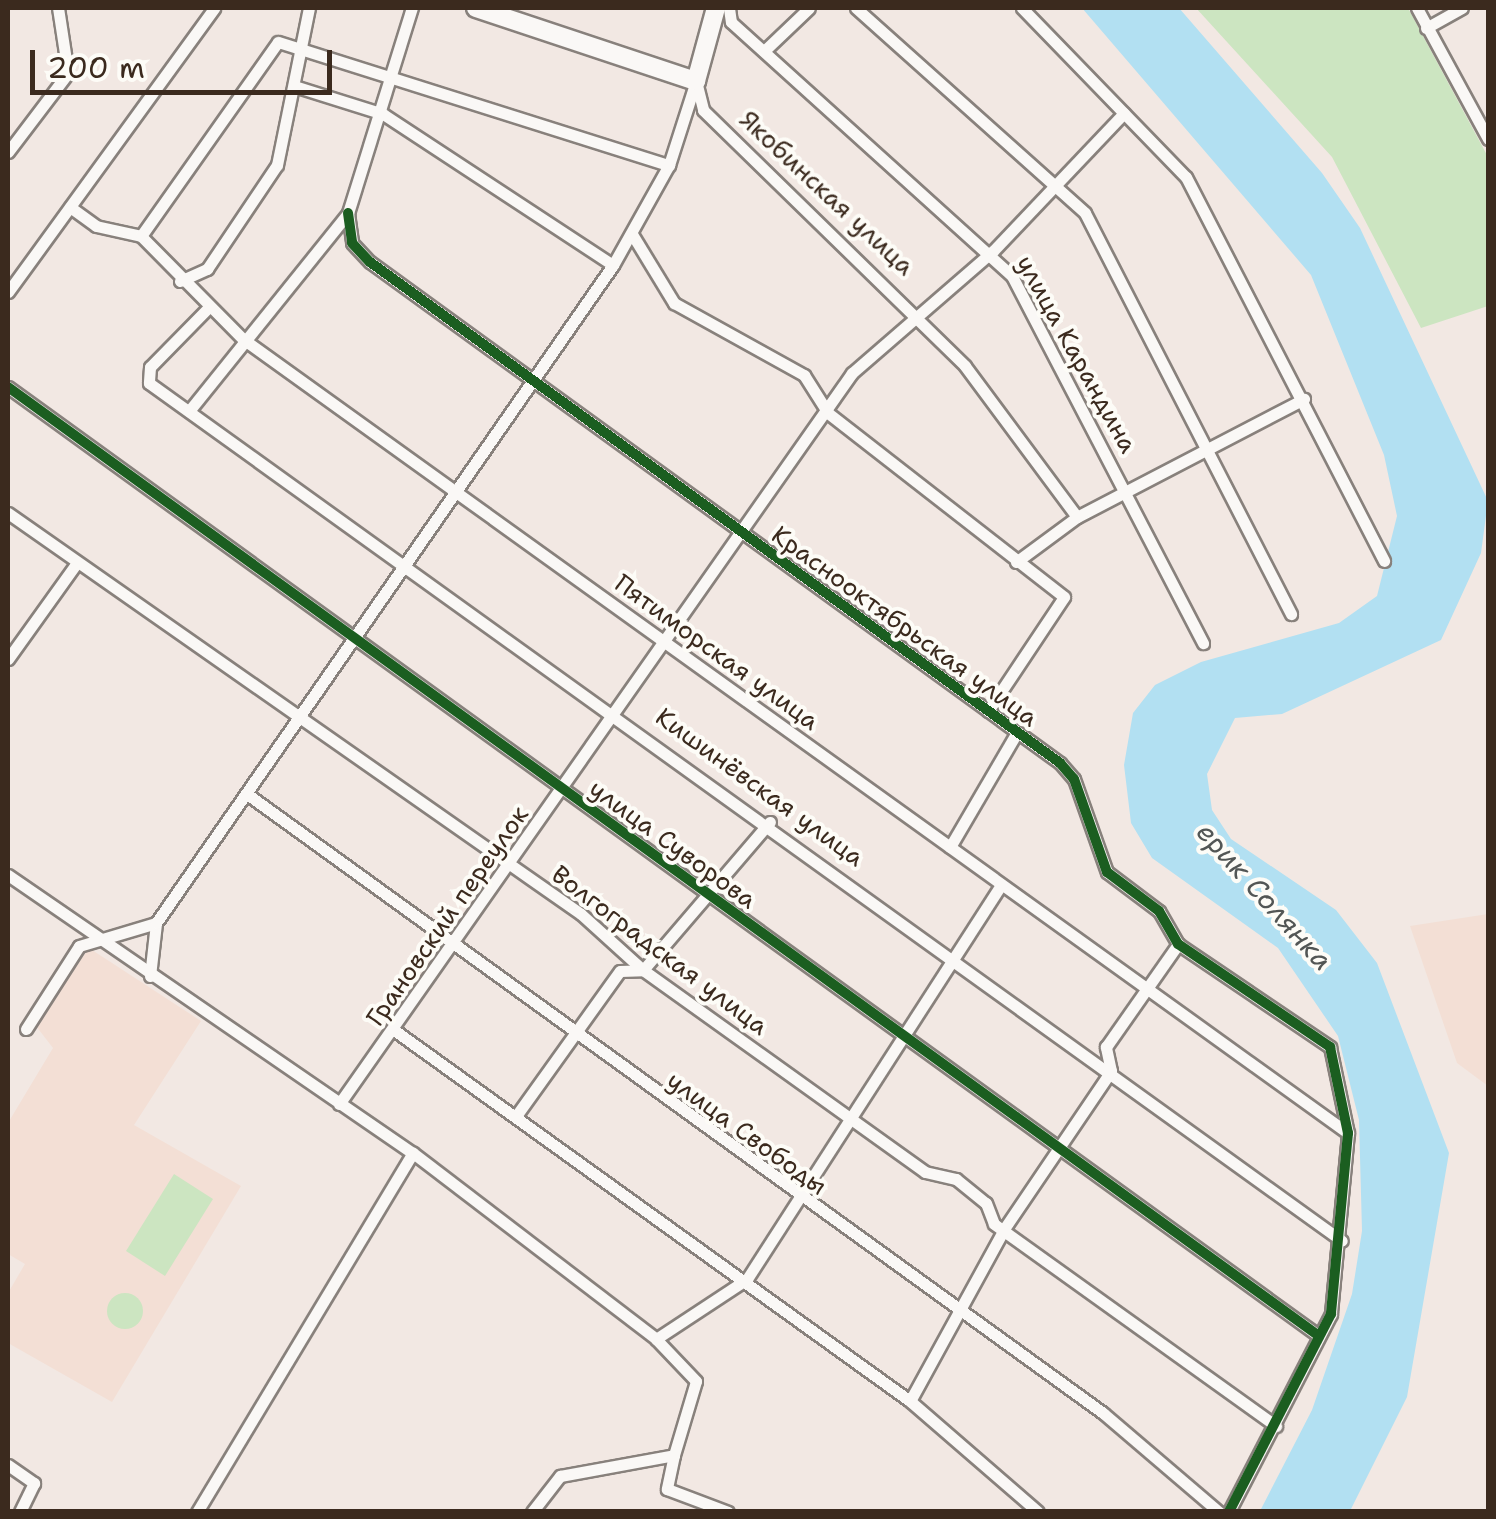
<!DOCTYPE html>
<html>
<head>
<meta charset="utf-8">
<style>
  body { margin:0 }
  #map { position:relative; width:1496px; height:1519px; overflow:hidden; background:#f2e8e3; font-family:"Shantell Sans",sans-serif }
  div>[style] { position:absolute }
  .built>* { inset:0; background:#f3dfd5 }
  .green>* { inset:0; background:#cce5c1 }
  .round { border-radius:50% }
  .water>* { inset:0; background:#b2e0f2 }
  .roads { filter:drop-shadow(2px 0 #88817c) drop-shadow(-2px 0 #88817c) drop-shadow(0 2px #88817c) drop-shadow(0 -2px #88817c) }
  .street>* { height:11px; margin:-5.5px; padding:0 5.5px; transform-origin:5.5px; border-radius:5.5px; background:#faf8f6 }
  .secondary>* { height:18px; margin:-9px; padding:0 9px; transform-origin:9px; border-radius:9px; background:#faf8f6 }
  .cycleway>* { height:10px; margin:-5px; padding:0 5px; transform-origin:5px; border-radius:5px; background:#1b5e20 }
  span { translate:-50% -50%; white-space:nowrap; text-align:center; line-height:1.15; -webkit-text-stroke:8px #fdfcf7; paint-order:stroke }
  .street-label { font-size:25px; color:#3b2a1e }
  .water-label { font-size:28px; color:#525655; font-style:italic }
  .frame { position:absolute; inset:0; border:10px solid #3b2a1e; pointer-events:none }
  .scale { position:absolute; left:30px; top:50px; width:302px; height:45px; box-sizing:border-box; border:5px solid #3b2a1e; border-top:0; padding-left:12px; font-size:30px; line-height:35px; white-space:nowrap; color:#3b2a1e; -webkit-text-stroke:8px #fdfcf7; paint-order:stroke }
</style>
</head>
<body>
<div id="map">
  <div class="built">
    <div style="clip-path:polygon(1488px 914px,1488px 1086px,1457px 1063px,1410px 926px)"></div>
    <div style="clip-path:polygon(89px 948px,201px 1021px,134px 1125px,241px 1186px,112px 1402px,8px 1343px,8px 1293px,25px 1264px,8px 1254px,8px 1123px,53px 1048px,36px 1026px)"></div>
  </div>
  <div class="green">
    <div style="clip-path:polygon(1196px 8px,1408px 8px,1488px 157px,1488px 306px,1421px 328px,1332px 157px)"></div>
    <div style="clip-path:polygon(174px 1174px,213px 1199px,165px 1276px,126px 1251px)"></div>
    <div class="round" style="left:107px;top:1293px;width:36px;height:36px"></div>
  </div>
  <div class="water">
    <div style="clip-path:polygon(1082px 8px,1179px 8px,1322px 173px,1360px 228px,1488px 501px,1481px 553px,1441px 640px,1282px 714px,1235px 718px,1207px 774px,1212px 810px,1231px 839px,1336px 910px,1377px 963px,1449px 1153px,1407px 1397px,1350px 1511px,1260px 1511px,1312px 1410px,1352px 1294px,1362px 1231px,1359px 1120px,1338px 1036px,1278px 948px,1152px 858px,1131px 823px,1124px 765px,1133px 713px,1155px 685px,1201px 662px,1339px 623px,1377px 596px,1397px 516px,1384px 455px,1311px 275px)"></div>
  </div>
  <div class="roads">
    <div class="street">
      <div style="left:729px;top:8px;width:14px;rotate:82deg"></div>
      <div style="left:731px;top:22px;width:379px;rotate:42.1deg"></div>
      <div style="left:1012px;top:276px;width:414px;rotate:62.5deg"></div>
      <div style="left:856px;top:8px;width:307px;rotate:41.8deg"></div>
      <div style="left:1085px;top:213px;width:451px;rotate:62.8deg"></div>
      <div style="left:1022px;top:8px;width:235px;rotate:45.9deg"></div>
      <div style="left:1186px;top:177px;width:432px;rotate:62.7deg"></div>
      <div style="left:1417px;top:8px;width:149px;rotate:61.5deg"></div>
      <div style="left:1426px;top:28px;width:41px;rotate:-29.1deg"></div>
      <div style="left:764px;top:51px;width:62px;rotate:-43.7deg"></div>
      <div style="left:696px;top:81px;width:30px;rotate:76deg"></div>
      <div style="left:703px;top:110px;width:366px;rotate:44.3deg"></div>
      <div style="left:965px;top:366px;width:188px;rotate:53.4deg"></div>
      <div style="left:297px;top:87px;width:90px;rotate:17.4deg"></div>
      <div style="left:383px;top:114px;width:275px;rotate:33.3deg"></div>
      <div style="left:8px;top:152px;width:99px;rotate:-52.8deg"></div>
      <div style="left:68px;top:73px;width:66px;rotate:-98.7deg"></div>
      <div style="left:70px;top:207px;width:32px;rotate:36deg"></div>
      <div style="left:96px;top:226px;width:46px;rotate:12.5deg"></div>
      <div style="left:141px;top:236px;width:145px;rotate:45.3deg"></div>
      <div style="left:243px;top:339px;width:1361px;rotate:35.7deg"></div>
      <div style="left:348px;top:213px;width:30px;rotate:82deg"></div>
      <div style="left:352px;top:243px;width:26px;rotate:47deg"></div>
      <div style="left:370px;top:262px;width:853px;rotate:35.98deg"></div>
      <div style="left:1060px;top:763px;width:21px;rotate:49deg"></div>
      <div style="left:1074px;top:779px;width:99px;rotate:70.5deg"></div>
      <div style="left:1107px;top:872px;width:65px;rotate:36.9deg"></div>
      <div style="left:1159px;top:911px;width:38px;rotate:60deg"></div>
      <div style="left:1178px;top:944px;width:184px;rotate:34.1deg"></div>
      <div style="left:1330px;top:1047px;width:88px;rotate:78.2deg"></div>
      <div style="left:1348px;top:1133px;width:182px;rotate:95.4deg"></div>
      <div style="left:1331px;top:1314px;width:223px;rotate:117.3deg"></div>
      <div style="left:632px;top:234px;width:81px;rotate:58.7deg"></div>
      <div style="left:674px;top:303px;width:149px;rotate:29deg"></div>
      <div style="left:804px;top:375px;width:45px;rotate:57.7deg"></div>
      <div style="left:828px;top:413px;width:299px;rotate:37.9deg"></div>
      <div style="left:1064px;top:597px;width:137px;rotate:123.7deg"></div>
      <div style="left:141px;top:236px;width:237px;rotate:-54.8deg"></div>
      <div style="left:278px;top:42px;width:410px;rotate:17.5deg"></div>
      <div style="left:180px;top:281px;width:30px;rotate:-24deg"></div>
      <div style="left:207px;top:269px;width:125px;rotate:-56.1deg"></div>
      <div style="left:277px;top:165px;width:160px;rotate:-78.5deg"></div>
      <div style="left:8px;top:292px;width:351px;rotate:-54deg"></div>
      <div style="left:207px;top:309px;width:81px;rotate:134.5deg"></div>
      <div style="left:150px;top:367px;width:16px;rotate:94deg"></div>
      <div style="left:149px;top:383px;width:1469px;rotate:35.72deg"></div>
      <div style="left:8px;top:387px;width:1615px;rotate:35.9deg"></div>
      <div style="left:189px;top:411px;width:254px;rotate:-51.2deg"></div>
      <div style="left:348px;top:213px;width:215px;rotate:-72.7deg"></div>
      <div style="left:8px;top:513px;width:699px;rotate:34.99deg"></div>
      <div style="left:581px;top:914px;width:84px;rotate:42.1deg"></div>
      <div style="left:643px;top:970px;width:347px;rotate:35.6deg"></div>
      <div style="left:925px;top:1172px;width:32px;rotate:13deg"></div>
      <div style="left:956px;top:1179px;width:38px;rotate:39deg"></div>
      <div style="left:986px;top:1203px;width:22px;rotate:69deg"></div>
      <div style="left:994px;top:1224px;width:347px;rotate:35.6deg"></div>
      <div style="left:1016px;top:562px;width:76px;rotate:-36.4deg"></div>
      <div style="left:1077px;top:517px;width:256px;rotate:-27.5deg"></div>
      <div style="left:8px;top:659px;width:117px;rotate:-54.4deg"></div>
      <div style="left:247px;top:794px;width:1056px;rotate:35.87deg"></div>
      <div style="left:1103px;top:1413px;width:153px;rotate:40.5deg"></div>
      <div style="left:950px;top:847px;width:131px;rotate:-59.7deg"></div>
      <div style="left:8px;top:875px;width:491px;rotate:34.5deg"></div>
      <div style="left:413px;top:1153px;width:306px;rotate:37.4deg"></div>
      <div style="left:656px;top:1339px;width:109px;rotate:-33.4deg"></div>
      <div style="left:747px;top:1279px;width:469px;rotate:-57.2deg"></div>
      <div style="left:150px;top:976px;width:53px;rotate:-83.5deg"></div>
      <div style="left:26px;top:1029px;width:98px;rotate:-57.4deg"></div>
      <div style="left:79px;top:946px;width:80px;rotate:-16.6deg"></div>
      <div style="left:156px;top:923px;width:801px;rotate:-55.22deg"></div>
      <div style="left:613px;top:265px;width:115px;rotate:-60.8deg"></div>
      <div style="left:669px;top:165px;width:88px;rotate:-72.2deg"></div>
      <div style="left:394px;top:1030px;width:636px;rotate:35.72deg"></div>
      <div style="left:910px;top:1401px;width:169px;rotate:40.9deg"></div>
      <div style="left:339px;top:1104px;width:893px;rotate:-54.94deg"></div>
      <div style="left:852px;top:373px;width:186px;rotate:-40.9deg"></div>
      <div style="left:993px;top:251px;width:190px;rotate:-46.5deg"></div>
      <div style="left:516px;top:1116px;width:178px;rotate:-54.4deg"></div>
      <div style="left:620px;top:971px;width:23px;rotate:-2deg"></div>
      <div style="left:643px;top:970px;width:195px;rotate:-49.4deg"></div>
      <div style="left:910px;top:1401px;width:196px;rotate:-61.3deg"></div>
      <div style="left:1004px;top:1229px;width:191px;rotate:-55.9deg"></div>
      <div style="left:1111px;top:1071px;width:25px;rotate:-102deg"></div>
      <div style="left:1106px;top:1047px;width:126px;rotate:-55deg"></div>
      <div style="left:674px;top:1455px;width:35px;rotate:102deg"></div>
      <div style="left:667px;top:1489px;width:65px;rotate:20.7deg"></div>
      <div style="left:8px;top:1465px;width:32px;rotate:35deg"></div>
      <div style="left:34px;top:1483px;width:32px;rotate:116deg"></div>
      <div style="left:197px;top:1512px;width:419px;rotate:-59deg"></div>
      <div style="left:532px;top:1512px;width:46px;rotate:-52.1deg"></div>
      <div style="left:560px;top:1476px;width:116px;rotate:-10.4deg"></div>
      <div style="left:674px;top:1455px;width:77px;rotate:-73.4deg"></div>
      <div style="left:696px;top:1381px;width:58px;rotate:-133.6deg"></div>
    </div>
    <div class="secondary">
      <div style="left:476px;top:8px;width:232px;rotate:18.4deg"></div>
      <div style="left:696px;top:81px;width:76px;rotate:-74.7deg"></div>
    </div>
  </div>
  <div class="cycleway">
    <div style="left:348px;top:213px;width:30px;rotate:82deg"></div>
    <div style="left:352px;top:243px;width:26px;rotate:47deg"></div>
    <div style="left:370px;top:262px;width:853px;rotate:35.98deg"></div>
    <div style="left:1060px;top:763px;width:21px;rotate:49deg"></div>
    <div style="left:1074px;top:779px;width:99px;rotate:70.5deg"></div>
    <div style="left:1107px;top:872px;width:65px;rotate:36.9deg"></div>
    <div style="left:1159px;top:911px;width:38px;rotate:60deg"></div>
    <div style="left:1178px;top:944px;width:184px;rotate:34.1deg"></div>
    <div style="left:1330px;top:1047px;width:88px;rotate:78.2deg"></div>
    <div style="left:1348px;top:1133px;width:182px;rotate:95.4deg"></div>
    <div style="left:1331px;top:1314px;width:223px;rotate:117.3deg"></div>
    <div style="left:8px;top:387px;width:1615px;rotate:35.9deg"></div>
  </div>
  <div class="street-label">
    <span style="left:827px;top:193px;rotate:43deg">Якобинская улица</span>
    <span style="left:1077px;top:354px;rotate:61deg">улица Карандина</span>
    <span style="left:905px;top:626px;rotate:36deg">Краснооктябрьская улица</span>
    <span style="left:717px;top:652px;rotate:36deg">Пятиморская улица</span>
    <span style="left:760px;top:787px;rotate:36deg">Кишинёвская улица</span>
    <span style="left:673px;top:844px;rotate:36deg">улица Суворова</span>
    <span style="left:447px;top:916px;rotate:-55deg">Грановский переулок</span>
    <span style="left:660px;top:950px;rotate:37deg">Волгоградская улица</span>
    <span style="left:747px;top:1133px;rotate:36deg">улица Свободы</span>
  </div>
  <div class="water-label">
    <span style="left:1265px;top:896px;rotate:48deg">ерик Солянка</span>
  </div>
  <div class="frame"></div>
  <div class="scale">200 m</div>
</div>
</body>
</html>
